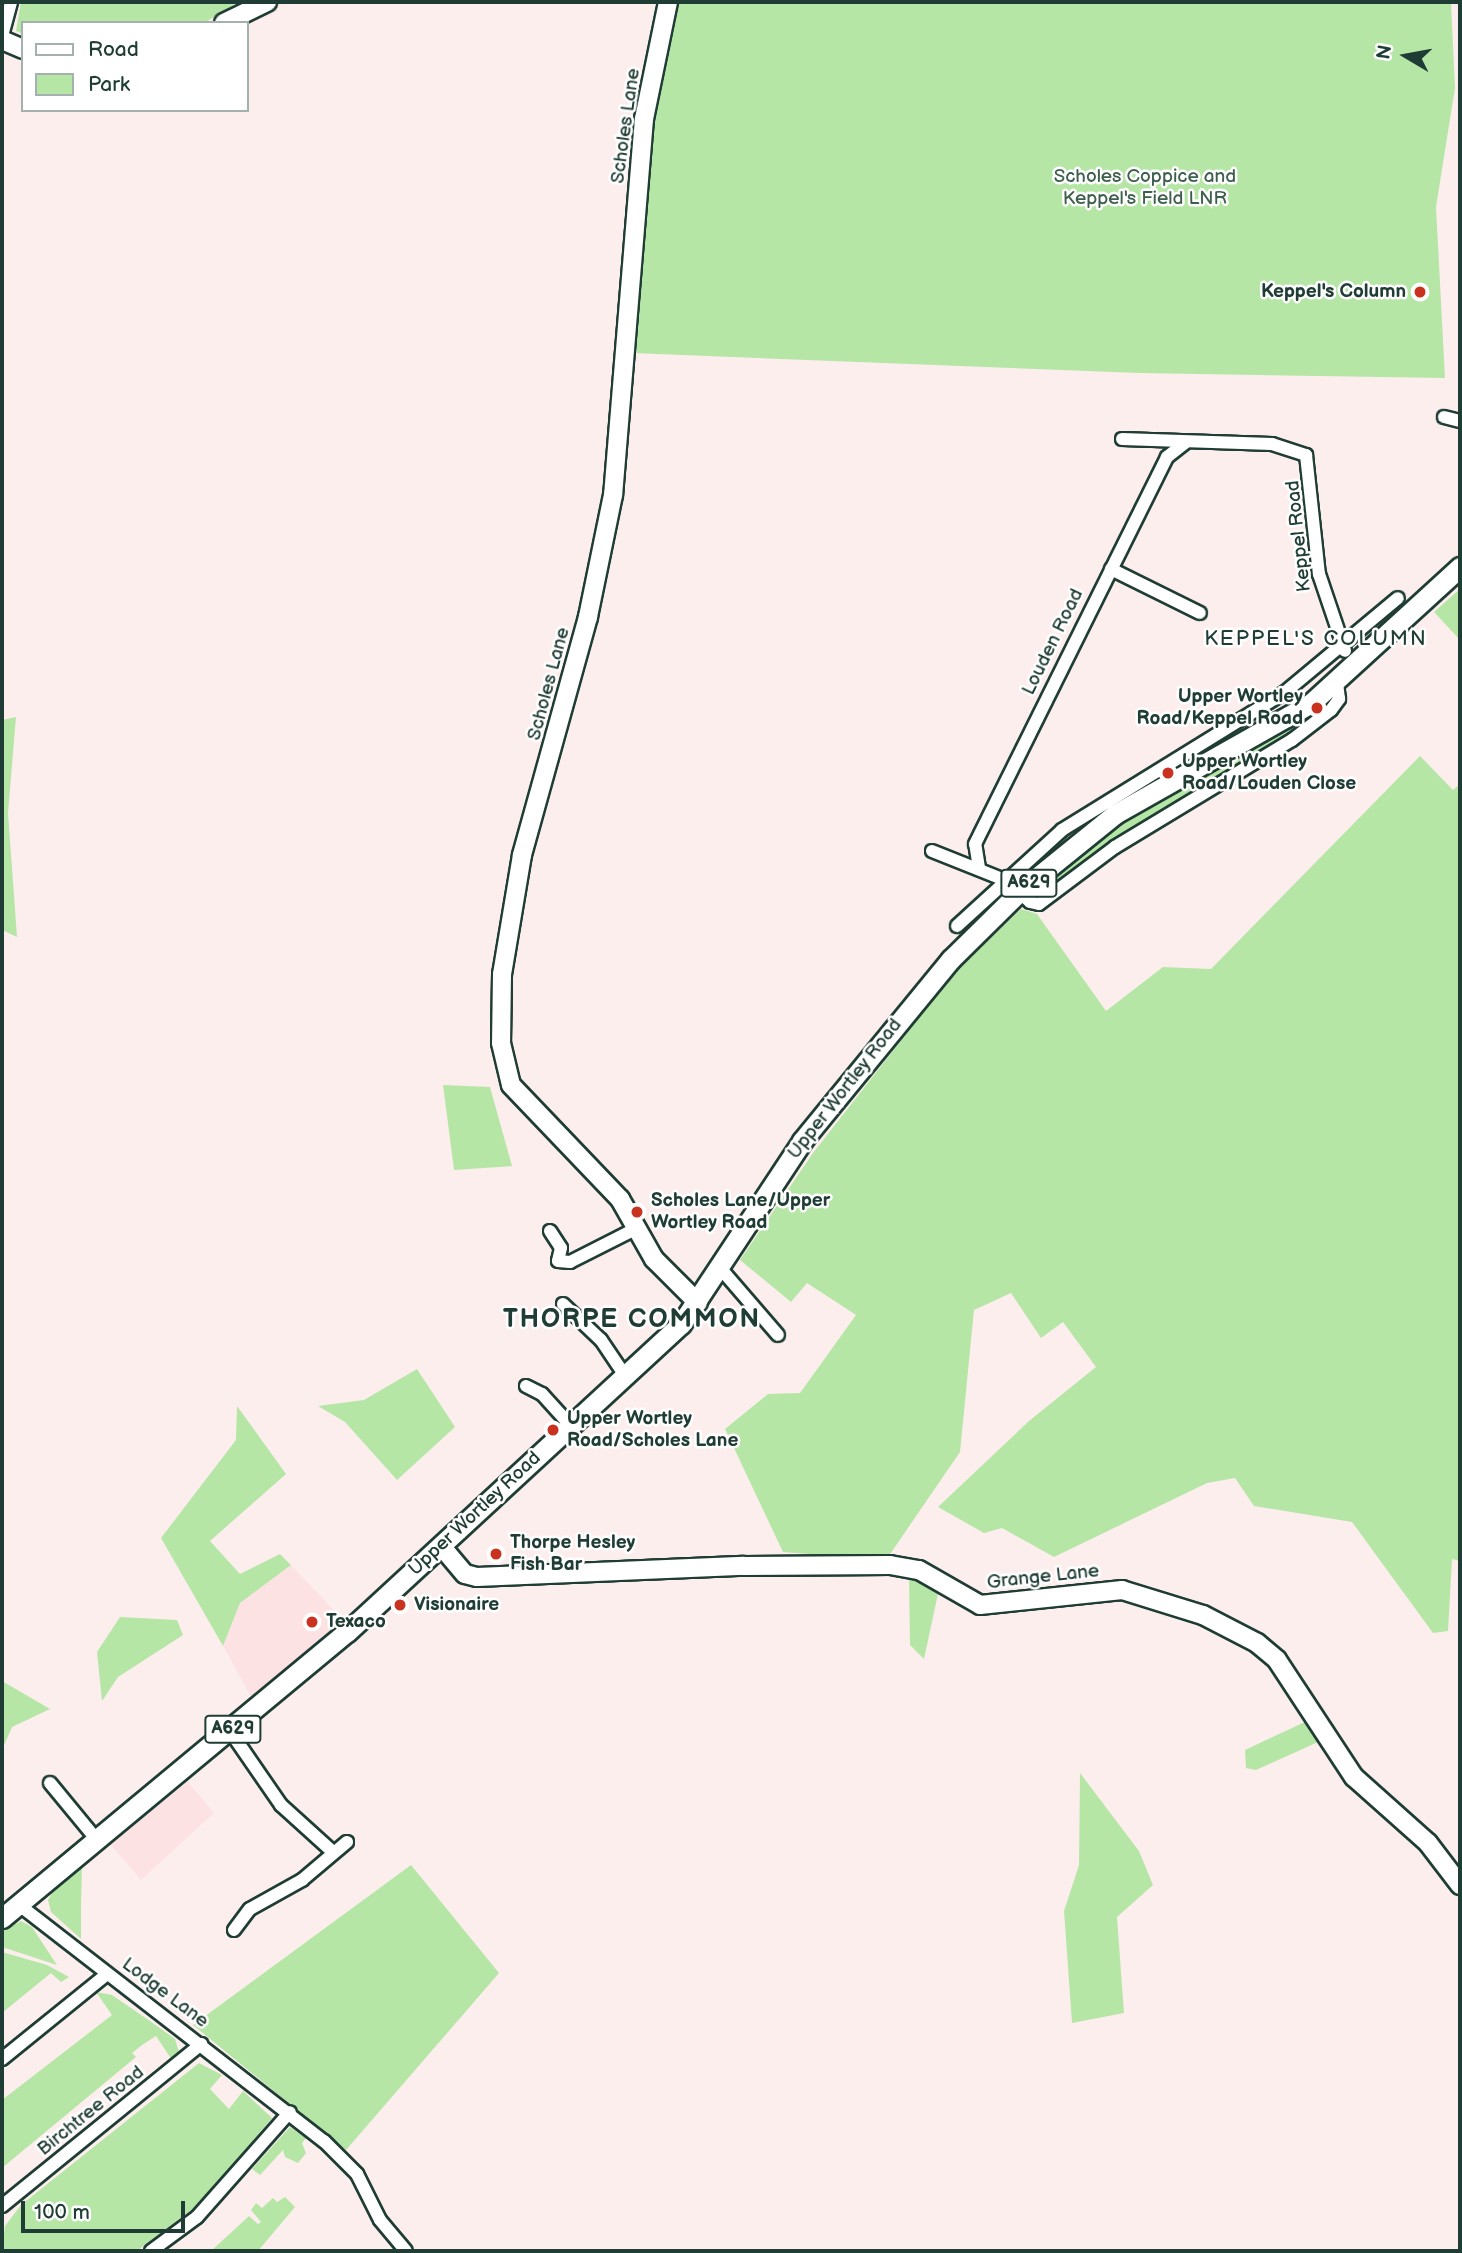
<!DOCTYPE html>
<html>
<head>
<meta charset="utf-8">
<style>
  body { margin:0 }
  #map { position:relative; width:1462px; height:2253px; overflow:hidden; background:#fdeeee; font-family:"Balsamiq Sans",sans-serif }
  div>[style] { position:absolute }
  .built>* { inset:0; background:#fce2e2 }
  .green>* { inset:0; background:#b5e6a6 }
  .roads { filter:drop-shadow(2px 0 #1f3d34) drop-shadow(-2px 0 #1f3d34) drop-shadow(0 2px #1f3d34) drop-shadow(0 -2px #1f3d34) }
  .street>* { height:12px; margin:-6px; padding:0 6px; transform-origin:6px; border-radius:6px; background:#fff }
  .secondary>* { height:18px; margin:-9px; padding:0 9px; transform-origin:9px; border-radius:9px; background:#fff }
  .primary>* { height:19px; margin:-9.5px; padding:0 9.5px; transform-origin:9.5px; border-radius:9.5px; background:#fff }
  .dots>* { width:19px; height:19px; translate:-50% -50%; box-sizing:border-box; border:4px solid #fff; border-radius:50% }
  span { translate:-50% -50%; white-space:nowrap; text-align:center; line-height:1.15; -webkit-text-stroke:5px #fff; paint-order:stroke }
  .shield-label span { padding:2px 5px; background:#fff; border:2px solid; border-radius:5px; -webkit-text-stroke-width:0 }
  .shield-label { font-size:18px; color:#1f3d34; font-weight:700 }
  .street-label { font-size:19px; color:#1f3d34 }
  .park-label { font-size:19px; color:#3d5f4b }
  .poi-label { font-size:19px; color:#1f3d34; font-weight:700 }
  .right { translate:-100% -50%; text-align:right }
  .left { translate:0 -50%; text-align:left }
  .neighbourhood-label { font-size:21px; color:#1f3d34; letter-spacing:2px }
  .district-label { font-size:26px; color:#1f3d34; font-weight:700; letter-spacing:2px }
  .frame { position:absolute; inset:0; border:4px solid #1f3d34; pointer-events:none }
  .legend { position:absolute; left:21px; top:21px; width:228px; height:91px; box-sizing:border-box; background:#fff; border:2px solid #a5b1ae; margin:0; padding:9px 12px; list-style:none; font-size:21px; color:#1f3d34 }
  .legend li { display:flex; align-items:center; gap:14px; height:35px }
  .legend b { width:35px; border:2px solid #a5b1ae }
  .north { position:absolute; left:1371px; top:21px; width:70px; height:70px; -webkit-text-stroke:5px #fff; paint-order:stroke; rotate:280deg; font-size:19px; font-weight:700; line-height:28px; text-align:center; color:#1f3d34 }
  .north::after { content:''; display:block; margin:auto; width:24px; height:32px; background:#1f3d34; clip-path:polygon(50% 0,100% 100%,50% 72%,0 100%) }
  .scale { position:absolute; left:21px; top:2201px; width:164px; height:32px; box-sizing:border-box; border:4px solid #1f3d34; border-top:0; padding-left:9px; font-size:21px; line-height:24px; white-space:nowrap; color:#1f3d34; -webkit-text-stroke:5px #fff; paint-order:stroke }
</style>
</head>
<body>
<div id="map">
  <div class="built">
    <div style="clip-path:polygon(291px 1565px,345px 1622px,253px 1700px,223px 1646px,240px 1603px)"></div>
    <div style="clip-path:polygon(188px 1782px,214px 1813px,141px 1880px,110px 1844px)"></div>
  </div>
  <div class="green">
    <div style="clip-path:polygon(21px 2px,238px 2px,204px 23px,23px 23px,23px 34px,16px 31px)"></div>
    <div style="clip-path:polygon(676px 2px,1451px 2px,1455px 88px,1436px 207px,1445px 378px,1139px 373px,632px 353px,649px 144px)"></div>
    <div style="clip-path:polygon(1460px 589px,1460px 640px,1434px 612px)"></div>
    <div style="clip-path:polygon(1320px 709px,1248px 760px,1133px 827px,1041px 894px,1029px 893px,1089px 838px)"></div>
    <div style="clip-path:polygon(16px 717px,8px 813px,17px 937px,2px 930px,2px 720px)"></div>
    <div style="clip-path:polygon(1420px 756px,1453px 790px,1460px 784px,1460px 1561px,1452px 1559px,1448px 1631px,1433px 1633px,1352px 1522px,1254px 1506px,1235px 1478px,1207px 1483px,1054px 1557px,1002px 1528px,984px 1533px,938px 1507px,1029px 1421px,1096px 1367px,1063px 1322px,1041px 1338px,1011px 1293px,974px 1310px,960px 1452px,886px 1560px,783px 1552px,725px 1429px,768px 1394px,800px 1393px,856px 1315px,807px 1283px,791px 1302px,740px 1260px,813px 1153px,953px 974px,1021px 909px,1037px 914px,1106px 1011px,1163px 967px,1211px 969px)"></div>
    <div style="clip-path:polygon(443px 1085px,490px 1087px,512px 1166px,454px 1170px)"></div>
    <div style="clip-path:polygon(417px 1369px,455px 1427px,397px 1480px,345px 1422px,318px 1406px,364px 1400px)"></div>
    <div style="clip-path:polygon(237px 1406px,286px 1474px,210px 1541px,240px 1574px,280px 1554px,291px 1565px,240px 1603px,223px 1646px,161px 1538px,236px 1440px)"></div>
    <div style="clip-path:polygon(909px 1576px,939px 1589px,924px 1659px,910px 1645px)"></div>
    <div style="clip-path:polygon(120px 1617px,177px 1620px,183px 1635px,118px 1677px,102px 1701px,97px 1652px)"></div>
    <div style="clip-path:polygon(2px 1681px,50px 1709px,12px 1727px,2px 1750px)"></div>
    <div style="clip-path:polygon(1307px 1721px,1318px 1742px,1256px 1770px,1246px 1768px,1245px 1750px)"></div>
    <div style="clip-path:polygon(1080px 1773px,1139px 1851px,1153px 1885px,1117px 1917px,1124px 2013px,1072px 2023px,1064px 1911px,1079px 1865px)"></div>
    <div style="clip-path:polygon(411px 1865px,499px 1973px,346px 2150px,193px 2025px)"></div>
    <div style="clip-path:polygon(82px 1867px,81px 1905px,81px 1939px,51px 1912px,48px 1900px,55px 1888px)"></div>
    <div style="clip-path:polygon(21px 1921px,32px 1927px,57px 1965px,2px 1947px,2px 1931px)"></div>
    <div style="clip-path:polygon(2px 1952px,47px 1965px,69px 1977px,61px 1982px,51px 1973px,2px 2013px)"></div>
    <div style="clip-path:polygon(96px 1992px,112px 1995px,150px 2021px,175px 2039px,179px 2052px,172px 2060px,156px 2036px,142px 2045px,132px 2053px,136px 2057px,2px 2168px,2px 2100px,112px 2015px)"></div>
    <div style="clip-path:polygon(199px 2063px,222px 2075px,210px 2089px,229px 2109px,243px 2091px,272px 2118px,199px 2204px,137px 2251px,2px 2251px,5px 2226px,21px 2205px)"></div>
    <div style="clip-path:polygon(290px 2127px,306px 2138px,302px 2143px,306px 2153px,298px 2163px,285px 2157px,283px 2150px,260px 2175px,252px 2169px)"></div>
    <div style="clip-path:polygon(285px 2197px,295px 2207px,258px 2251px,211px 2251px,249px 2216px,258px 2224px,261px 2222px,251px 2210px,256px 2203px,262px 2208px,273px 2198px,277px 2202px)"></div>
  </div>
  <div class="roads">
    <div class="street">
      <div style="left:2px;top:36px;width:35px;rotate:-75deg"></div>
      <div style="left:1444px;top:417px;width:16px;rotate:14deg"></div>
      <div style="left:1122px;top:439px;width:150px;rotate:1.9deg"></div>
      <div style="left:1272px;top:444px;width:36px;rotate:18deg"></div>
      <div style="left:1306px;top:455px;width:120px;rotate:83.8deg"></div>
      <div style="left:1319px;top:574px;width:81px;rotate:71.3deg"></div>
      <div style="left:1111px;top:569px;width:99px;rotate:26.3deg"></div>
      <div style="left:932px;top:851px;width:79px;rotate:21.7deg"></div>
      <div style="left:1005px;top:880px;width:33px;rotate:41deg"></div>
      <div style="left:1030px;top:902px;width:9px;rotate:13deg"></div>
      <div style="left:1039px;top:904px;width:95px;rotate:-36.9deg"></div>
      <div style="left:1115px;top:847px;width:207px;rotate:-31.2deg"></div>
      <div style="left:1292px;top:740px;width:49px;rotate:-37.6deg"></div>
      <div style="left:1331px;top:710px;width:14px;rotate:-54deg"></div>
      <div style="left:1339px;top:699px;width:16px;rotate:-97deg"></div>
      <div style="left:979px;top:868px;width:24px;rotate:-99deg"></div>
      <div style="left:975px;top:844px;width:432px;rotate:-63.6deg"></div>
      <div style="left:1167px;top:457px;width:24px;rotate:-38deg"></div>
      <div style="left:957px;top:926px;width:142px;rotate:-42.4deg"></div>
      <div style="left:1062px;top:830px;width:261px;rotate:-31.7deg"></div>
      <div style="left:1284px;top:693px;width:148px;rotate:-39.8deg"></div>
      <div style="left:550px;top:1231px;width:20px;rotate:57deg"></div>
      <div style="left:561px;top:1248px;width:13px;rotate:103deg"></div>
      <div style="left:558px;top:1261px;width:12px;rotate:5deg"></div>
      <div style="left:570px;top:1262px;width:75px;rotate:-26.9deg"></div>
      <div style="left:721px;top:1269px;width:87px;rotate:49.2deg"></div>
      <div style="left:563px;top:1304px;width:52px;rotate:43.5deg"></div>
      <div style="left:601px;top:1340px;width:45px;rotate:56deg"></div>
      <div style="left:526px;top:1386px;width:18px;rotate:27deg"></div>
      <div style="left:542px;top:1394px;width:43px;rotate:47.8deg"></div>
      <div style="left:230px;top:1731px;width:90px;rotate:55.4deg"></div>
      <div style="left:281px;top:1805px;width:70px;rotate:42.1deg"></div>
      <div style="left:50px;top:1783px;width:74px;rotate:50.5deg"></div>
      <div style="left:18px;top:1904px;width:387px;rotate:37.8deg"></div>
      <div style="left:324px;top:2141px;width:47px;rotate:45deg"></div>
      <div style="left:357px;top:2174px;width:51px;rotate:63.4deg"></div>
      <div style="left:380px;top:2220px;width:40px;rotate:50deg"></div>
      <div style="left:234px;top:1930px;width:26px;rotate:-53deg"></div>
      <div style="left:250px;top:1909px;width:60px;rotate:-29.1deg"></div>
      <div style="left:302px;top:1880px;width:59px;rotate:-40.2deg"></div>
      <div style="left:2px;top:2059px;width:135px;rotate:-39deg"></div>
      <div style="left:2px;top:2206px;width:257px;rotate:-39.1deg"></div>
      <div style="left:151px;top:2251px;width:57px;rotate:-36.5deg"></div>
      <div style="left:197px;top:2217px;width:140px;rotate:-48.5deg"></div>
    </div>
    <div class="secondary">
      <div style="left:668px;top:2px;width:119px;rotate:101.6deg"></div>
      <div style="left:644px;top:119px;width:377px;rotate:94.7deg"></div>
      <div style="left:613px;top:495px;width:125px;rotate:101.6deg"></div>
      <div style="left:588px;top:617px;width:247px;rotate:105.5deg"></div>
      <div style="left:522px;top:855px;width:121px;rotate:99.5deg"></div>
      <div style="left:502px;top:974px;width:69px;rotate:90.8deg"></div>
      <div style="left:501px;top:1043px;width:43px;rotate:76.6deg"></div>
      <div style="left:511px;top:1085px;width:158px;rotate:46.3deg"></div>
      <div style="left:620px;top:1199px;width:69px;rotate:60.5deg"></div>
      <div style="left:654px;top:1259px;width:62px;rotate:45deg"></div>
      <div style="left:224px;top:23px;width:48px;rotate:-26deg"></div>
      <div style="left:2px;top:40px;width:23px;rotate:23deg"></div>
      <div style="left:442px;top:1547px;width:35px;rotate:50deg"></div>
      <div style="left:465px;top:1574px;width:12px;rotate:14deg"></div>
      <div style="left:477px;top:1577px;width:267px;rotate:-2.4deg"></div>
      <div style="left:744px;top:1566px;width:146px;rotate:-0.4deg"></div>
      <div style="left:890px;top:1565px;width:29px;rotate:10deg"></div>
      <div style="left:919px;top:1570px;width:70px;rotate:29.8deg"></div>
      <div style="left:980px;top:1605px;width:143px;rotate:-6deg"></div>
      <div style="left:1122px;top:1590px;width:85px;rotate:17.2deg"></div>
      <div style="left:1203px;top:1615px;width:61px;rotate:27.4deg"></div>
      <div style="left:1257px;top:1643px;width:26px;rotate:40deg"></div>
      <div style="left:1277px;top:1660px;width:140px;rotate:56.7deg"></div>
      <div style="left:1354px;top:1777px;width:99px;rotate:41.7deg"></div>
      <div style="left:1428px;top:1843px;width:53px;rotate:52.7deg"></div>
    </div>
    <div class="primary">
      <div style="left:2px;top:1918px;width:448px;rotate:-39.7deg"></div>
      <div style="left:347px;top:1632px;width:454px;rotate:-42.7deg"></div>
      <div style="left:681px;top:1324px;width:219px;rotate:-56.5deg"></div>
      <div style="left:802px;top:1141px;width:235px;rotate:-50.7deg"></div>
      <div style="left:951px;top:959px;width:97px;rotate:-44.6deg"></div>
      <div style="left:1020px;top:891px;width:122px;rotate:-39deg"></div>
      <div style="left:1115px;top:814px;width:225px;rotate:-29.5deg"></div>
      <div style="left:1311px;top:703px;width:202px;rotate:-42.4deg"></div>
    </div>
  </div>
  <div class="dots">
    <div style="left:1420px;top:292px;background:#c8321e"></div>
    <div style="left:1317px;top:708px;background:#c8321e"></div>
    <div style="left:1168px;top:773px;background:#c8321e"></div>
    <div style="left:637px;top:1212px;background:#c8321e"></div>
    <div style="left:553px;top:1430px;background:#c8321e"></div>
    <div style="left:496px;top:1554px;background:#c8321e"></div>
    <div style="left:400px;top:1605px;background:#c8321e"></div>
    <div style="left:312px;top:1622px;background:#c8321e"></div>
  </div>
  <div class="shield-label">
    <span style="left:1029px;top:883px">A629</span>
    <span style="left:233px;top:1729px">A629</span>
  </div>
  <div class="street-label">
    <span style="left:626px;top:126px;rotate:-82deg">Scholes Lane</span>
    <span style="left:1299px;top:536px;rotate:-96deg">Keppel Road</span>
    <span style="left:1053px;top:642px;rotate:-64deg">Louden Road</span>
    <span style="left:549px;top:684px;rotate:-75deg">Scholes Lane</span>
    <span style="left:845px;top:1089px;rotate:-52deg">Upper Wortley Road</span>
    <span style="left:475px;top:1514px;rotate:-43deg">Upper Wortley Road</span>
    <span style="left:1043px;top:1577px;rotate:-6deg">Grange Lane</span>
    <span style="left:165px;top:1993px;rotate:37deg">Lodge Lane</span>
    <span style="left:91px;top:2111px;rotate:-39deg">Birchtree Road</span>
  </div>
  <div class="park-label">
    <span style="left:1145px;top:188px">Scholes Coppice and<br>Keppel's Field LNR</span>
  </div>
  <div class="poi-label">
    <span class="right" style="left:1406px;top:292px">Keppel's Column</span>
    <span class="right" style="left:1303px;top:708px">Upper Wortley<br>Road/Keppel Road</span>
    <span class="left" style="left:1182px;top:773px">Upper Wortley<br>Road/Louden Close</span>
    <span class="left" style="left:651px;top:1212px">Scholes Lane/Upper<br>Wortley Road</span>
    <span class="left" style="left:567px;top:1430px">Upper Wortley<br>Road/Scholes Lane</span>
    <span class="left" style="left:510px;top:1554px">Thorpe Hesley<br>Fish Bar</span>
    <span class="left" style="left:414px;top:1605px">Visionaire</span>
    <span class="left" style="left:326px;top:1622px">Texaco</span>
  </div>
  <div class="neighbourhood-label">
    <span style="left:1316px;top:639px">KEPPEL'S COLUMN</span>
  </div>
  <div class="district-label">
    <span style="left:632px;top:1320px">THORPE COMMON</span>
  </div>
  <div class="frame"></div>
  <ul class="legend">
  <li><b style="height:9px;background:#fff"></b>Road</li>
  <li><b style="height:19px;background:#b5e6a6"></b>Park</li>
  </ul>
  <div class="north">N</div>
  <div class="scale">100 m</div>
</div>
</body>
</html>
